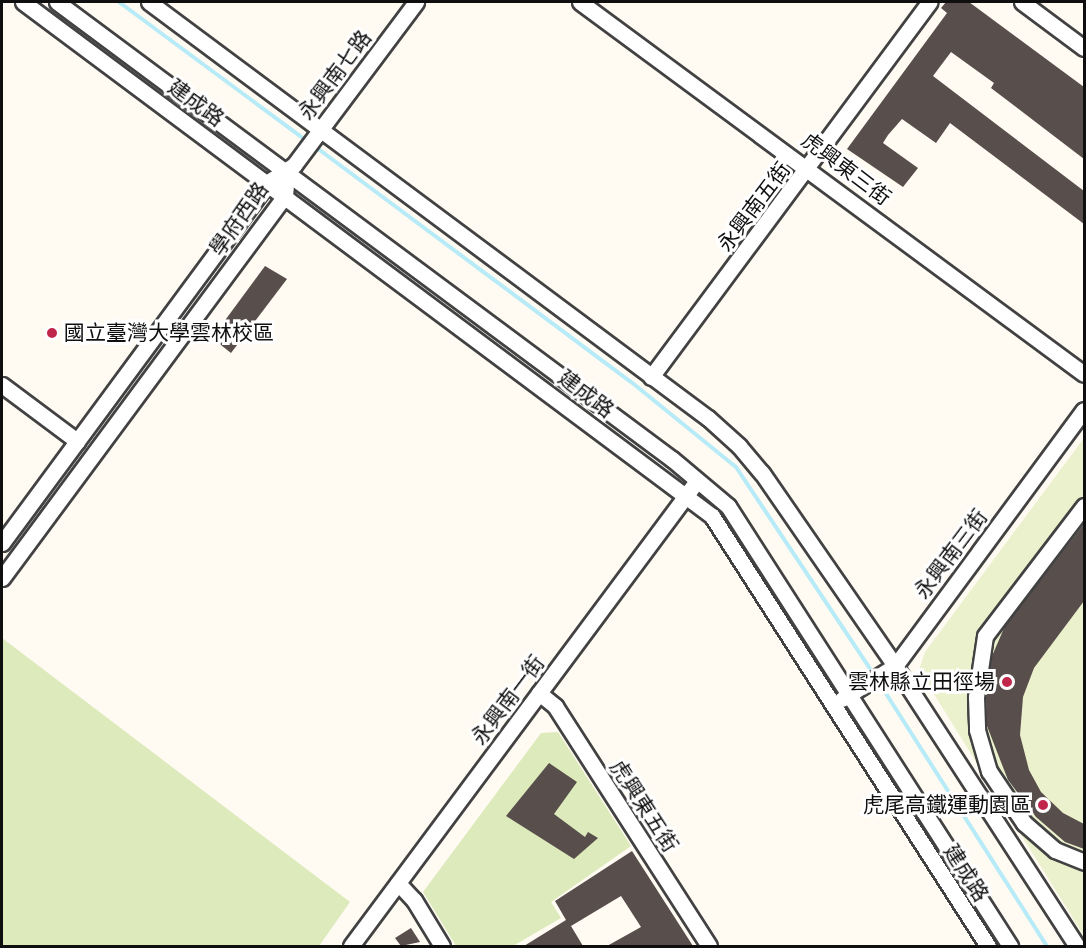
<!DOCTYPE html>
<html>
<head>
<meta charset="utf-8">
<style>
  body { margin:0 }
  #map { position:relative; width:1086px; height:948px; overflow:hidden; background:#fffaf2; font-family:"Crimson Pro","Noto Sans TC",serif }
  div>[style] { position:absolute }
  .green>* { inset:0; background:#ddeabb }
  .pitch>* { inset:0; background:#ecf1cd }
  .stream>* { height:4px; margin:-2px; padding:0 2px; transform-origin:2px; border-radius:2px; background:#b6ebf7 }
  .building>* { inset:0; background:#584e4c }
  .roads { filter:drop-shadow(2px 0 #424242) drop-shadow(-2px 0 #424242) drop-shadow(0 2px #424242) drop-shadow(0 -2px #424242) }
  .minor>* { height:15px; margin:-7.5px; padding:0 7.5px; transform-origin:7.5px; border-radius:7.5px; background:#fff }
  .dots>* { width:16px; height:16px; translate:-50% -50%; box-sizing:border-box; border:3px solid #fff; border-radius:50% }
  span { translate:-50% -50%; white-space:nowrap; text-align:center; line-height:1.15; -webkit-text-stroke:6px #fff; paint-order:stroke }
  .street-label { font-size:21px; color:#0f0f0f }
  .poi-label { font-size:21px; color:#0f0f0f }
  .left { translate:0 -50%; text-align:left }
  .right { translate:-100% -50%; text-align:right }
  .frame { position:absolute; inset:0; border:3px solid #0f0f0f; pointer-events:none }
</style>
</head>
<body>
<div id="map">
  <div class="green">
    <div style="clip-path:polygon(2px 638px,350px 902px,319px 946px,2px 946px)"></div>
    <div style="clip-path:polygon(558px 732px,631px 846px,551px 902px,561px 918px,513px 946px,456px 946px,423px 892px,541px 733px)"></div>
  </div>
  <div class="pitch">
    <div style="clip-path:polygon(1084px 438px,1084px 936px,919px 670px,925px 652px)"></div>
  </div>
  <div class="stream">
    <div style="left:119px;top:2px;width:234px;rotate:36.5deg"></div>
    <div style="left:313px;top:145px;width:395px;rotate:36.7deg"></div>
    <div style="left:630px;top:381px;width:136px;rotate:39.1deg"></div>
    <div style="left:736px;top:467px;width:250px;rotate:56.4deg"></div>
    <div style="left:878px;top:681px;width:314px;rotate:57.5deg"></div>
  </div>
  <div class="building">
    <div style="clip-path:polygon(946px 2px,969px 2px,1084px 87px,1084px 159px,991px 88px,994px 83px,951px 52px,933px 76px,1084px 191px,1084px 224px,950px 123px,936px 143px,902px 119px,888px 135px,883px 143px,918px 168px,903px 187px,847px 149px,947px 13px,941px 8px)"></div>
    <div style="clip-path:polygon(265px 266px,287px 279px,231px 353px,212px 338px)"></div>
    <div style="clip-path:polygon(1084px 524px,1084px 601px,1034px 668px,1023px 697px,1020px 735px,1029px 770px,1041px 792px,1063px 813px,1084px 824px,1084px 849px,1065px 842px,1036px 817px,1008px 780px,987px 726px,986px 698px,992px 656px,1005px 626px)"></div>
    <div style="clip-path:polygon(549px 763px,577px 782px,554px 814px,585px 837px,588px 832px,598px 838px,574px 859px,506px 816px)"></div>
    <div style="clip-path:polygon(632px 851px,693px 946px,607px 946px,641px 927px,621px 896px,571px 926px,583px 946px,524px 946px,566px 920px,555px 901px)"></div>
    <div style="clip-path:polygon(411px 928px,420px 942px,401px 946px,395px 938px)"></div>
  </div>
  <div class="roads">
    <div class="minor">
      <div style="left:23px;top:2px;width:860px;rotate:36.72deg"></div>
      <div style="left:712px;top:516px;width:511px;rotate:57.31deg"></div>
      <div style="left:57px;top:2px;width:766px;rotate:36.62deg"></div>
      <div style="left:672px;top:459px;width:73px;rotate:40deg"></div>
      <div style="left:728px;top:506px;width:523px;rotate:57.34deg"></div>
      <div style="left:149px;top:2px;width:697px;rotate:36.66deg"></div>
      <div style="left:708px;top:418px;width:42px;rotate:42.1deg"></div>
      <div style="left:739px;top:446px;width:35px;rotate:50deg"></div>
      <div style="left:762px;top:473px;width:234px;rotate:55.4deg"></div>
      <div style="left:895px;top:666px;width:334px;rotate:57deg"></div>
      <div style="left:580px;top:2px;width:626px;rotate:36.43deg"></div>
      <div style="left:1022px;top:2px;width:77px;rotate:36.6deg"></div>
      <div style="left:651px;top:377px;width:467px;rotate:-53.4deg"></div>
      <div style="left:2px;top:385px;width:94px;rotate:36.7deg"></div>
      <div style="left:1084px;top:506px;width:163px;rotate:127.3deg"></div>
      <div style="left:985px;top:636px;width:62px;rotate:98.4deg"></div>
      <div style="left:976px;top:697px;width:33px;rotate:88deg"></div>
      <div style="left:977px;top:730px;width:43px;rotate:73.7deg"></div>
      <div style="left:989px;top:771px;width:63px;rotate:56.1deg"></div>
      <div style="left:1024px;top:823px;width:41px;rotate:41.1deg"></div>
      <div style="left:1055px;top:850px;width:31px;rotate:22deg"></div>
      <div style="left:2px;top:543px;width:448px;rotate:-53.6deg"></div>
      <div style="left:268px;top:182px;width:31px;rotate:-33deg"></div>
      <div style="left:294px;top:165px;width:204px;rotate:-53.2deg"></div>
      <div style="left:2px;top:578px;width:476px;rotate:-53.5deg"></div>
      <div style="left:285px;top:195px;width:9px;rotate:-84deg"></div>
      <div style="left:539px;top:693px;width:21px;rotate:39deg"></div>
      <div style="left:555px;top:706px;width:285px;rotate:57.3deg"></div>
      <div style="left:842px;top:699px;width:62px;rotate:-31.9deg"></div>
      <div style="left:895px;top:666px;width:318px;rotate:-53.6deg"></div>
      <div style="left:398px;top:883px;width:23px;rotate:47deg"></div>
      <div style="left:414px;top:900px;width:54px;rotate:58.7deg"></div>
      <div style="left:351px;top:946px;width:573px;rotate:-53.37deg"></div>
    </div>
  </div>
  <div class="dots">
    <div style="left:52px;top:333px;background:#c1264b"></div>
    <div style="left:1007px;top:682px;background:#c1264b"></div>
    <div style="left:1043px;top:805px;background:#c1264b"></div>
  </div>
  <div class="street-label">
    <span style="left:335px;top:75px;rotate:-53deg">永興南七路</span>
    <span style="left:196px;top:103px;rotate:36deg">建成路</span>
    <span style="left:846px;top:169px;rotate:37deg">虎興東三街</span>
    <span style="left:754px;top:207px;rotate:-53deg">永興南五街</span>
    <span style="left:239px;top:219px;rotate:-55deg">學府西路</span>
    <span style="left:586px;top:394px;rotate:37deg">建成路</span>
    <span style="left:951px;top:554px;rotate:-53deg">永興南三街</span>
    <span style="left:508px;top:700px;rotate:-53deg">永興南一街</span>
    <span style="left:644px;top:806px;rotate:57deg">虎興東五街</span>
    <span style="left:966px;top:873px;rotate:57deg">建成路</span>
  </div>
  <div class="poi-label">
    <span class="left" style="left:64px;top:333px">國立臺灣大學雲林校區</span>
    <span class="right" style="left:995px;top:682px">雲林縣立田徑場</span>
    <span class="right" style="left:1031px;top:805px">虎尾高鐵運動園區</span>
  </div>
  <div class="frame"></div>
</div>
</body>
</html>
